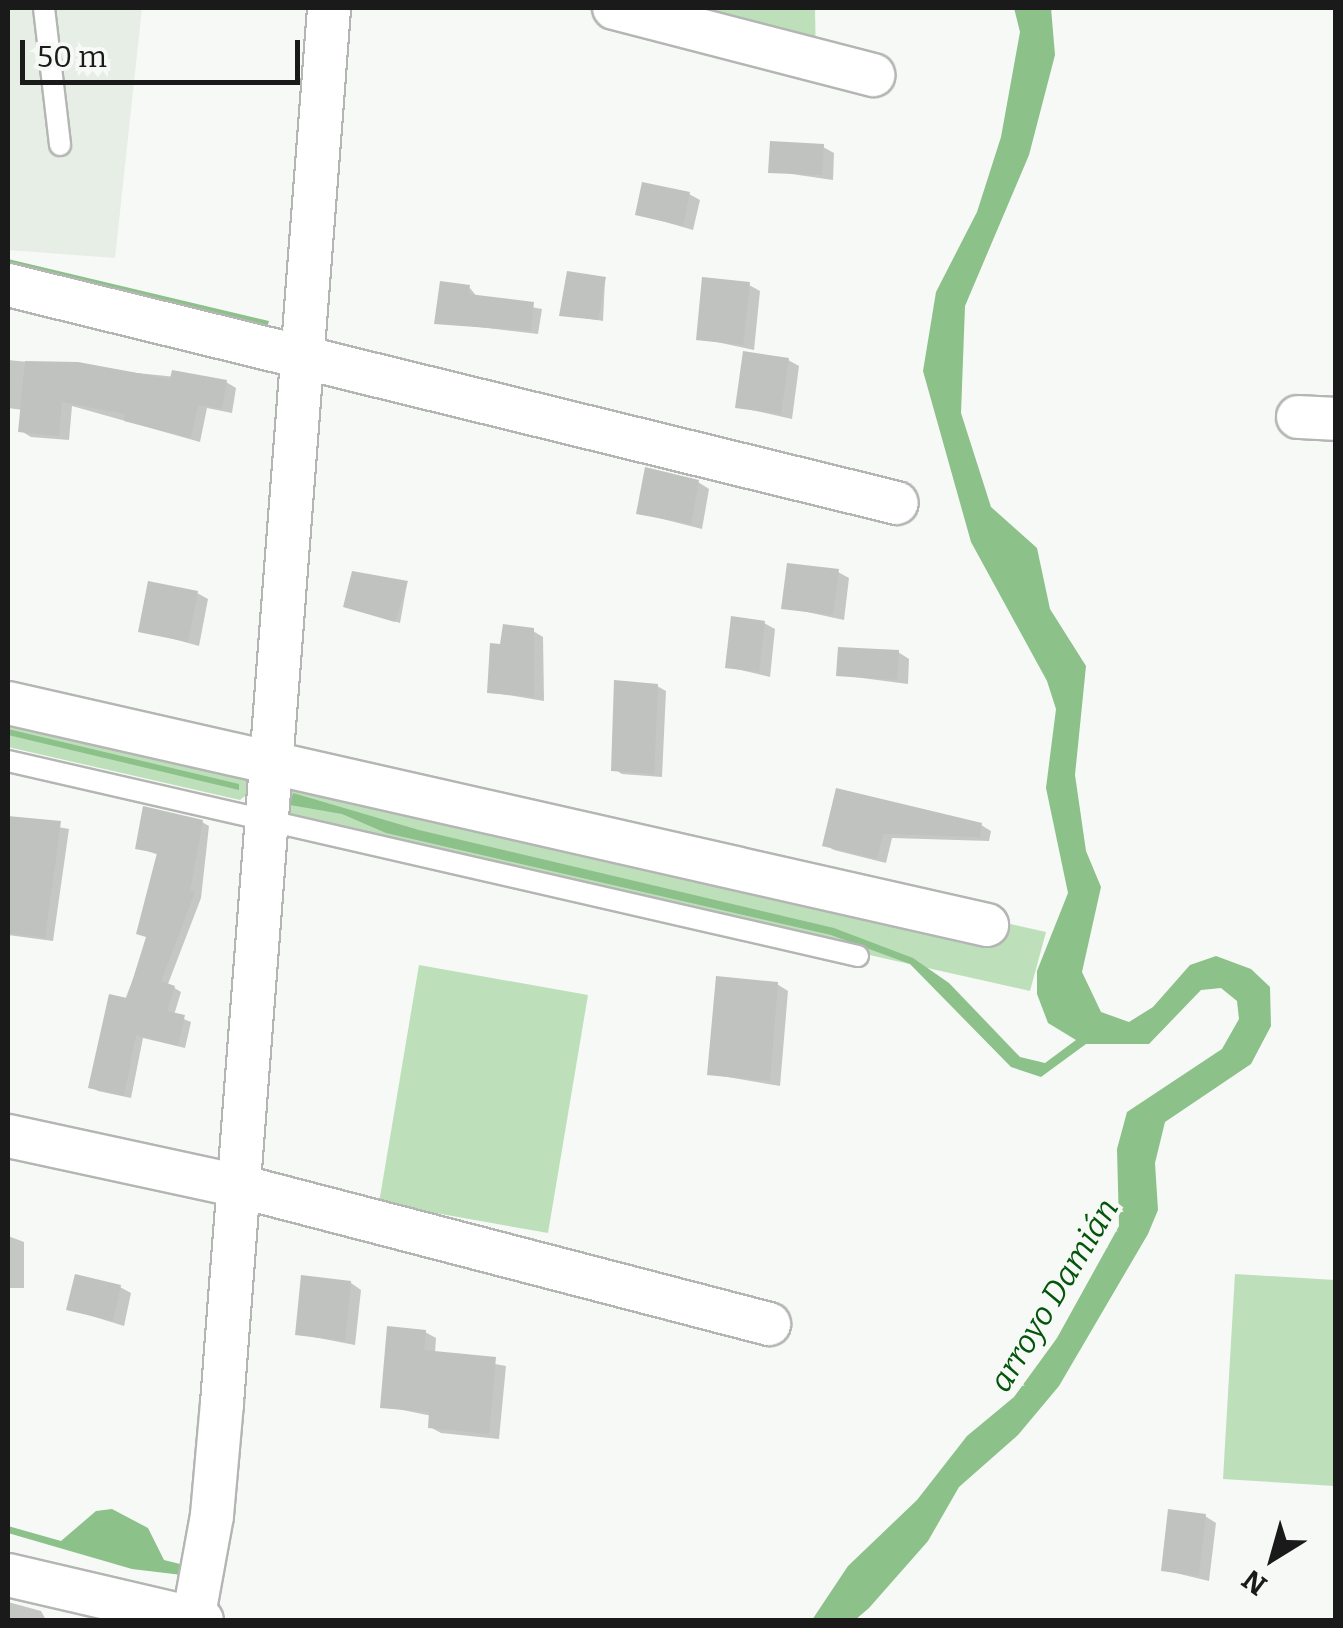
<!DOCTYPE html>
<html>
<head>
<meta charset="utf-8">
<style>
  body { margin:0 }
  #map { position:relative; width:1343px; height:1628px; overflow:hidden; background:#f6f9f6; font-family:Bitter,serif }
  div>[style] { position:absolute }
  .built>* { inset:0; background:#e6eee5 }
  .green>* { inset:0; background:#bde0bb }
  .water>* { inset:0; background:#8cc18a }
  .shadow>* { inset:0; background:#0003 }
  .building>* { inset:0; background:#c0c2bf }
  .roads { filter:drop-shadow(2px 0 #b4b6b4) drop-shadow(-2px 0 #b4b6b4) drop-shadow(0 2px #b4b6b4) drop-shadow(0 -2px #b4b6b4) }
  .service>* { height:20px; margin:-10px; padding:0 10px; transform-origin:10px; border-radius:10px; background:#fff }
  .minor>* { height:42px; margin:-21px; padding:0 21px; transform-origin:21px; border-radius:21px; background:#fff }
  span { translate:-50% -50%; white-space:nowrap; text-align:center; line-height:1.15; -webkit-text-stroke:8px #f6f9f6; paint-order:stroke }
  .water-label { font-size:32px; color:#04550c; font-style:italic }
  .frame { position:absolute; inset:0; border:10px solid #191a19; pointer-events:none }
  .north { position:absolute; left:1223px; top:1508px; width:100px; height:100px; -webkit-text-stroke:8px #f6f9f6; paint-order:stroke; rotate:217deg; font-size:28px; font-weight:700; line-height:40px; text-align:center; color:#191a19 }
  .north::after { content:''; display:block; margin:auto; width:35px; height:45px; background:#191a19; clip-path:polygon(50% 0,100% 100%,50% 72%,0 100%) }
  .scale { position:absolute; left:20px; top:40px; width:280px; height:45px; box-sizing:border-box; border:5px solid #191a19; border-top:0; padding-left:12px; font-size:30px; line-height:35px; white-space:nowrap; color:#191a19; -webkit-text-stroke:8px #f6f9f6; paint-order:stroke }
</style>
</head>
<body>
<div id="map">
  <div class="built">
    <div style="clip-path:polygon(8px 8px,142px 8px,115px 258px,8px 250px)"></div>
  </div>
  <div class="green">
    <div style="clip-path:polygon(581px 8px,815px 8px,816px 66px)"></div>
    <div style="clip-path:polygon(8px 717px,250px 773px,250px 792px,240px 800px,8px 747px)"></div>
    <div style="clip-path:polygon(289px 786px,1006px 923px,1046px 932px,1030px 991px,290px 825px)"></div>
    <div style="clip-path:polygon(419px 965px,588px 995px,548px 1233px,379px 1203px)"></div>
    <div style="clip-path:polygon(1235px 1274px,1335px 1280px,1335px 1486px,1223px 1479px)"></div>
  </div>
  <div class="water">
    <div style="clip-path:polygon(1014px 8px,1051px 8px,1055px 55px,1029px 155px,965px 306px,961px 413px,991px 507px,1037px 548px,1050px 609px,1086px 666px,1075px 775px,1086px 851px,1101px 887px,1082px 972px,1101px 1012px,1129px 1022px,1153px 1007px,1190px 965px,1216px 956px,1251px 969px,1270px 987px,1271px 1026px,1251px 1064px,1165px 1122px,1155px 1163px,1158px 1210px,1148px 1234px,1059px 1386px,1018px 1435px,959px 1487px,928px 1541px,869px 1608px,855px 1620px,812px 1620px,848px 1566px,917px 1500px,967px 1436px,1014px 1397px,1057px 1338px,1119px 1226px,1117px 1149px,1127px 1112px,1222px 1049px,1239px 1019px,1237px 1001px,1221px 988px,1201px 990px,1149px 1044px,1086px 1044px,1041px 1077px,1011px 1067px,910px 964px,831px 935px,386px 833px,342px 814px,290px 805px,293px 793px,419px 830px,834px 928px,913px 958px,949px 983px,1020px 1057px,1045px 1063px,1076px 1040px,1048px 1023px,1037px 994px,1037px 971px,1068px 893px,1046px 788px,1056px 709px,1047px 681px,971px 542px,923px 371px,936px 292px,977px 212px,1001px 137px,1020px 32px)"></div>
    <div style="clip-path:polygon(8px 259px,269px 321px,267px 328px,8px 265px)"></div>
    <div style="clip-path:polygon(8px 729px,239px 784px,239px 790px,8px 735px)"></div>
    <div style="clip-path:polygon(112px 1509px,148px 1528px,164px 1560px,184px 1565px,182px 1575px,132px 1569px,8px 1533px,8px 1526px,61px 1541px,96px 1511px)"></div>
  </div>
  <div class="shadow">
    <div style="clip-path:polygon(823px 147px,834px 153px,833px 180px,771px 171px)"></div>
    <div style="clip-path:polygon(689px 194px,700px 200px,693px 230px,638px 214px)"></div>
    <div style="clip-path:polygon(605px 279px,603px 321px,561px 314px)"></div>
    <div style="clip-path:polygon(749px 285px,760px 291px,754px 350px,698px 338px)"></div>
    <div style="clip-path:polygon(470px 288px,477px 297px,542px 309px,538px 334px,437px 322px)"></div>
    <div style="clip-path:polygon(8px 360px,226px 382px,236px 388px,232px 413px,207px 408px,200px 442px,72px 406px,69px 440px,31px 437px,21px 431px,23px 410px,8px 408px)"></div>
    <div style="clip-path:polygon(788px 360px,799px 366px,792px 419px,738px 407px)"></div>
    <div style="clip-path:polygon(698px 482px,709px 489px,702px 529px,639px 513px)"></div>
    <div style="clip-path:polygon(838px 572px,849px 578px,844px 620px,784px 607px)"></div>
    <div style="clip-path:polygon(407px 584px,400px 623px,351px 608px)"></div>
    <div style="clip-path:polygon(197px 593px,208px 599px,199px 646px,141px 630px)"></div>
    <div style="clip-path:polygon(764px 623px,775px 629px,770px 677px,728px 667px)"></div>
    <div style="clip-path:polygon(533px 631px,543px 637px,544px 701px,489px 692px,502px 646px)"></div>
    <div style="clip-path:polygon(898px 652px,909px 659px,908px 684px,839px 675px)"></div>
    <div style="clip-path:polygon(657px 686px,666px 691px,662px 777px,622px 774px,614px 769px)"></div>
    <div style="clip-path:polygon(838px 791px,981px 825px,991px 831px,989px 841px,892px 838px,886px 863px,834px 850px,825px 845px)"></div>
    <div style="clip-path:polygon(8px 818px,69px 829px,53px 941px,8px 935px)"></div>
    <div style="clip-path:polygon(202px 822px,209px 826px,201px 898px,168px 984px,181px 992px,174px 1015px,191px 1022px,185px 1048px,143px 1038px,131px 1098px,98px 1091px,91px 1087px,149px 938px,159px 855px,138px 848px)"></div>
    <div style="clip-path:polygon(777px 984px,788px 991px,780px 1086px,710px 1074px)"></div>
    <div style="clip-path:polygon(8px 1236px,24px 1242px,24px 1288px,8px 1288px)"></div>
    <div style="clip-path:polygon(351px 1283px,361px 1290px,355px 1345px,298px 1334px)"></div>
    <div style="clip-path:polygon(120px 1287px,131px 1293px,124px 1326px,69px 1309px)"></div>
    <div style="clip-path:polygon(425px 1332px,436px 1338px,435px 1353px,506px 1366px,499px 1439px,441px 1433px,430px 1427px,432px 1416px,383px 1406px)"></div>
    <div style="clip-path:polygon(1205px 1516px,1216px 1523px,1209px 1581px,1163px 1570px)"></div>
    <div style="clip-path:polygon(8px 1602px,41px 1611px,46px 1620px,8px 1620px)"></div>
  </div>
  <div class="building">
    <div style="clip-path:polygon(770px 141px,824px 144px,822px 175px,768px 173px)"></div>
    <div style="clip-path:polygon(642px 182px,690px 192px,683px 226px,635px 215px)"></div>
    <div style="clip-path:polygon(567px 271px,606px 277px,598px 320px,559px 316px)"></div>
    <div style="clip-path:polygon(702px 277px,750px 282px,743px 345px,696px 340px)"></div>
    <div style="clip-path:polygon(440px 281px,470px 285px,469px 294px,534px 302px,531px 331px,434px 324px)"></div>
    <div style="clip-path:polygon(743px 351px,789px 358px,781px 414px,735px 408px)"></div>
    <div style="clip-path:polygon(25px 361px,78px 362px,170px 379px,172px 370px,227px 380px,222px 409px,198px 405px,191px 438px,124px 421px,125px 414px,62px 402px,59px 436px,18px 432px)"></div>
    <div style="clip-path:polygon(645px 467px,699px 480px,691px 524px,636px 514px)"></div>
    <div style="clip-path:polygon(787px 563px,839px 569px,833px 615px,781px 609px)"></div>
    <div style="clip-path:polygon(352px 571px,408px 581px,395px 622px,343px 607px)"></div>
    <div style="clip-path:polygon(148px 581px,198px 591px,188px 642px,138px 632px)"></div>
    <div style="clip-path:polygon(731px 616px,765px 621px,759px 672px,725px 668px)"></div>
    <div style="clip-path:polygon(503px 624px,534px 628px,534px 697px,487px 693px,490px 643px,500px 644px)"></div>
    <div style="clip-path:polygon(838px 647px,899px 650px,897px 680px,836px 676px)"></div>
    <div style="clip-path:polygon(614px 680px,658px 684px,654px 774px,611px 771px)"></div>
    <div style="clip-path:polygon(836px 788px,982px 823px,980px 837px,883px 834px,877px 859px,822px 846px)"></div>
    <div style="clip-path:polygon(143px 806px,203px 820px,190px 891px,195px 892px,161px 981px,175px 986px,167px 1011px,185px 1015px,178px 1046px,136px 1035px,124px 1096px,88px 1088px,109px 994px,127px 998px,146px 937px,136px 934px,157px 853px,135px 849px)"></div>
    <div style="clip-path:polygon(8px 816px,61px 821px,45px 938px,8px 933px)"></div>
    <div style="clip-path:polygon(716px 976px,778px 982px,770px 1081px,707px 1075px)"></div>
    <div style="clip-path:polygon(75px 1274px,121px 1285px,113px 1321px,66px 1310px)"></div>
    <div style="clip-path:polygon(301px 1275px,351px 1281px,345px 1341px,295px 1335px)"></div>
    <div style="clip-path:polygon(387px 1326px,426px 1330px,424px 1350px,496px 1357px,489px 1434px,428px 1428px,429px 1412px,380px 1408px)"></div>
    <div style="clip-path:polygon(1168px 1509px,1206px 1514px,1199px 1576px,1161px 1571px)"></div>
  </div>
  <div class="roads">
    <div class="service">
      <div style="left:44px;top:8px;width:138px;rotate:83.3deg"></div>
      <div style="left:8px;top:761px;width:872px;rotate:12.92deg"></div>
    </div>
    <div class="minor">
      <div style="left:614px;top:8px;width:268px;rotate:14.5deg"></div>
      <div style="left:8px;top:285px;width:915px;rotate:13.78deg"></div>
      <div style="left:1298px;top:417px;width:38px;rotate:3deg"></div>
      <div style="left:8px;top:703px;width:1004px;rotate:12.78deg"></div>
      <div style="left:8px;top:1136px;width:232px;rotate:12.2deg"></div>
      <div style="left:235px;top:1185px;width:552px;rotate:14.59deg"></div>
      <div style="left:8px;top:1575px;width:199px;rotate:13.1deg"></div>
      <div style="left:193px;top:1620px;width:107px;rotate:-79.7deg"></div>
      <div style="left:212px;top:1515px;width:112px;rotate:-84.9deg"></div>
      <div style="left:222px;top:1403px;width:1399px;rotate:-85.61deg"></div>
    </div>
  </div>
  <div class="water-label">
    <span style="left:1054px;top:1295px;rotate:-59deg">arroyo Damián</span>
  </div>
  <div class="frame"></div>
  <div class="north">N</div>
  <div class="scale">50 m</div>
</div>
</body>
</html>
